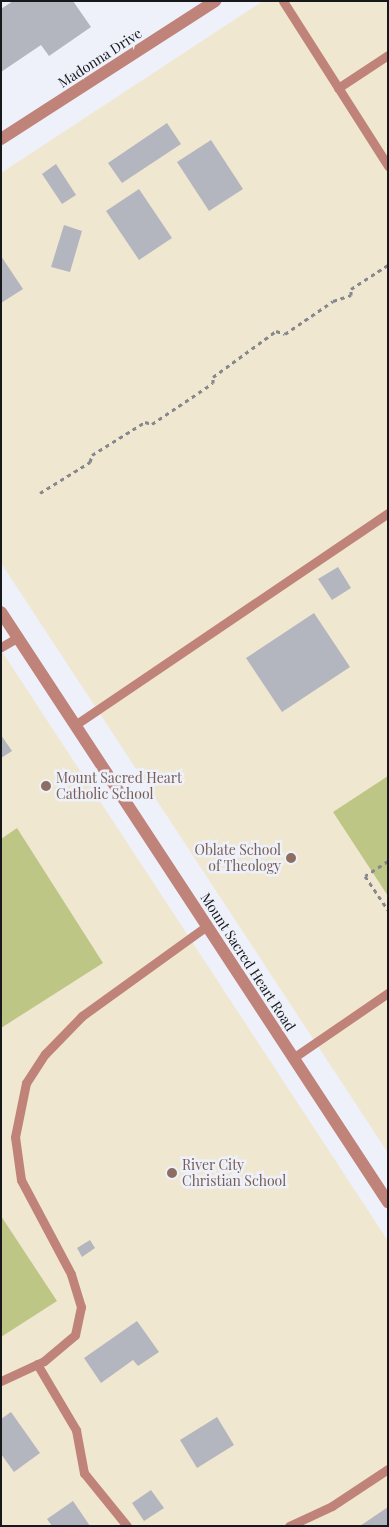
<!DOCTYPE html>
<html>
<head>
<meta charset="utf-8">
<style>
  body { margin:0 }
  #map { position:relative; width:389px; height:1527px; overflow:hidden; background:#eef1fa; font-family:"Playfair Display",serif }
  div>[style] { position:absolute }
  .education>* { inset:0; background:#f0e7d1 }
  .green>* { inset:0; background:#bec686 }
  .building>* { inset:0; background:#b3b5bf }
  .path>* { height:3px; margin-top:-1.5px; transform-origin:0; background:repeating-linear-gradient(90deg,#86888e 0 4px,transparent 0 8px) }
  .lane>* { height:9px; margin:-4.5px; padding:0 4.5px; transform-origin:4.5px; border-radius:4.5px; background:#c0837a }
  .street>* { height:12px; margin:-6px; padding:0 6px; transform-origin:6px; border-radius:6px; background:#c0837a }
  .dots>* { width:14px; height:14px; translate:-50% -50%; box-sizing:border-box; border:2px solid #eef1fa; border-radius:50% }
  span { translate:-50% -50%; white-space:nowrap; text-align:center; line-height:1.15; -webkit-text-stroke:5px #eef1fa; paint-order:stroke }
  .street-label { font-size:14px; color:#17181b }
  .education-label { font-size:14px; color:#785e54 }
  .left { translate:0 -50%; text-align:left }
  .right { translate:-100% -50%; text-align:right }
  .frame { position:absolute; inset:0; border:2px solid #17181b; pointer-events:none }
</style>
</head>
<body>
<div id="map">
  <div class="education">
    <div style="clip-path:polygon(263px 1px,388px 1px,388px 1153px,1px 563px,1px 173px)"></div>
    <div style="clip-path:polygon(1px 650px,388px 1241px,388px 1526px,1px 1526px)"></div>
  </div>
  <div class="green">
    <div style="clip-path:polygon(388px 776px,388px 896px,333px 812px)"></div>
    <div style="clip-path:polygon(17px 828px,103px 963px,1px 1028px,1px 839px)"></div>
    <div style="clip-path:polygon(1px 1216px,57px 1301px,1px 1337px)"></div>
  </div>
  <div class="building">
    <div style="clip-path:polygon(13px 1px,73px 1px,91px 27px,49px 56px,41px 45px,1px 72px,1px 9px)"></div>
    <div style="clip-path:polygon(167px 123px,181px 144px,122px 183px,108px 163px)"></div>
    <div style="clip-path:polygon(211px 140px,243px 189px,209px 211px,177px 162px)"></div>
    <div style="clip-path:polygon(56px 164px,76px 195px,62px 204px,42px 174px)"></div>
    <div style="clip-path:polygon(139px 189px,172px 238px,139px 260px,106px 211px)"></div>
    <div style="clip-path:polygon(64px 225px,82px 231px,70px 272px,51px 267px)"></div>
    <div style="clip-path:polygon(1px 256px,23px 289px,1px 303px)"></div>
    <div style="clip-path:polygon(338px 567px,351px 588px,332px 600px,318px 579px)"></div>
    <div style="clip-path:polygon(314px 613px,350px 667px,282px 712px,246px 658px)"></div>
    <div style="clip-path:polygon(1px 735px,12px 751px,1px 758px)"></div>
    <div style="clip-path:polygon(90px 1240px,95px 1248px,82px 1257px,77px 1248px)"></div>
    <div style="clip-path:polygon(137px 1321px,159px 1352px,138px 1366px,133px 1360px,101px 1383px,84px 1358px)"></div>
    <div style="clip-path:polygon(11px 1412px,40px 1453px,14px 1472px,1px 1454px,1px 1419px)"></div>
    <div style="clip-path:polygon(217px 1417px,234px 1445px,197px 1468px,180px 1440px)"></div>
    <div style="clip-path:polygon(151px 1490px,164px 1508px,144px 1521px,132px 1503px)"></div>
    <div style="clip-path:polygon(73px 1501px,90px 1526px,52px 1526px,47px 1519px)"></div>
    <div style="clip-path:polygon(388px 1507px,388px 1526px,360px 1526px)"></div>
  </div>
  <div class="path">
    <div style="left:40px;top:493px;width:59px;rotate:-31.8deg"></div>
    <div style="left:90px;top:462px;width:7px;rotate:-74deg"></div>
    <div style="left:92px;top:455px;width:62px;rotate:-31.9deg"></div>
    <div style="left:145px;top:422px;width:7px;rotate:16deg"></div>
    <div style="left:152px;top:424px;width:73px;rotate:-33.9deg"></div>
    <div style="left:213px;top:383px;width:6px;rotate:-90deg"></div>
    <div style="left:213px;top:377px;width:78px;rotate:-36.1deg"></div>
    <div style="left:276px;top:331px;width:9px;rotate:18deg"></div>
    <div style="left:285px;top:334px;width:58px;rotate:-34.5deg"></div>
    <div style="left:333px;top:301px;width:19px;rotate:-18deg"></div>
    <div style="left:351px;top:295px;width:6px;rotate:-90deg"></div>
    <div style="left:351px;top:289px;width:44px;rotate:-33deg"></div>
    <div style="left:388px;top:861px;width:27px;rotate:147deg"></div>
    <div style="left:365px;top:876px;width:41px;rotate:55.9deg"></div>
  </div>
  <div class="lane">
    <div style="left:283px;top:1px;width:196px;rotate:57.5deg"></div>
    <div style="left:338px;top:88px;width:60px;rotate:-33.4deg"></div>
    <div style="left:1px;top:647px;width:20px;rotate:-30deg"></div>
    <div style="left:75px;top:725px;width:378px;rotate:-34.1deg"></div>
    <div style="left:293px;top:1058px;width:115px;rotate:-34.4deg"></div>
    <div style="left:37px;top:1364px;width:77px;rotate:59.4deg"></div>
    <div style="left:76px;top:1430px;width:44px;rotate:79.5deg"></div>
    <div style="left:84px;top:1473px;width:68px;rotate:50.9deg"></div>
    <div style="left:1px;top:1381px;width:47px;rotate:-24.9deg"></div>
    <div style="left:44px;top:1361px;width:40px;rotate:-40deg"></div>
    <div style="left:75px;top:1335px;width:29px;rotate:-78deg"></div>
    <div style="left:81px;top:1307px;width:34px;rotate:-107deg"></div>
    <div style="left:71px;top:1274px;width:106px;rotate:-118deg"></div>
    <div style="left:21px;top:1180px;width:43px;rotate:-97.9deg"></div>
    <div style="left:15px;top:1137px;width:55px;rotate:-78.5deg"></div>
    <div style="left:26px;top:1083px;width:35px;rotate:-57deg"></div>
    <div style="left:45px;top:1054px;width:53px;rotate:-45.8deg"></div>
    <div style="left:82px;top:1016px;width:154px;rotate:-35.8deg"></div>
    <div style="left:289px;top:1526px;width:47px;rotate:-24.9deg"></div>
    <div style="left:332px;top:1506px;width:67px;rotate:-33.5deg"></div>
  </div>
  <div class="street">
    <div style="left:1px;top:139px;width:255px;rotate:-32.8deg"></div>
    <div style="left:1px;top:612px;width:706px;rotate:56.74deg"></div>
  </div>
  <div class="dots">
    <div style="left:46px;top:786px;background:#8d6e63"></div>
    <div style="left:291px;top:858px;background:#8d6e63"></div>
    <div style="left:172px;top:1173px;background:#8d6e63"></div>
  </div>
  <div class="street-label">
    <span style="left:100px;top:58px;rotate:-33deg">Madonna Drive</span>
    <span style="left:248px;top:962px;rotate:57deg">Mount Sacred Heart Road</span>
  </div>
  <div class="education-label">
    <span class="left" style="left:56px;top:786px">Mount Sacred Heart<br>Catholic School</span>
    <span class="right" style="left:281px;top:858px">Oblate School<br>of Theology</span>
    <span class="left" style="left:182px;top:1173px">River City<br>Christian School</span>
  </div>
  <div class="frame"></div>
</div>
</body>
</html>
